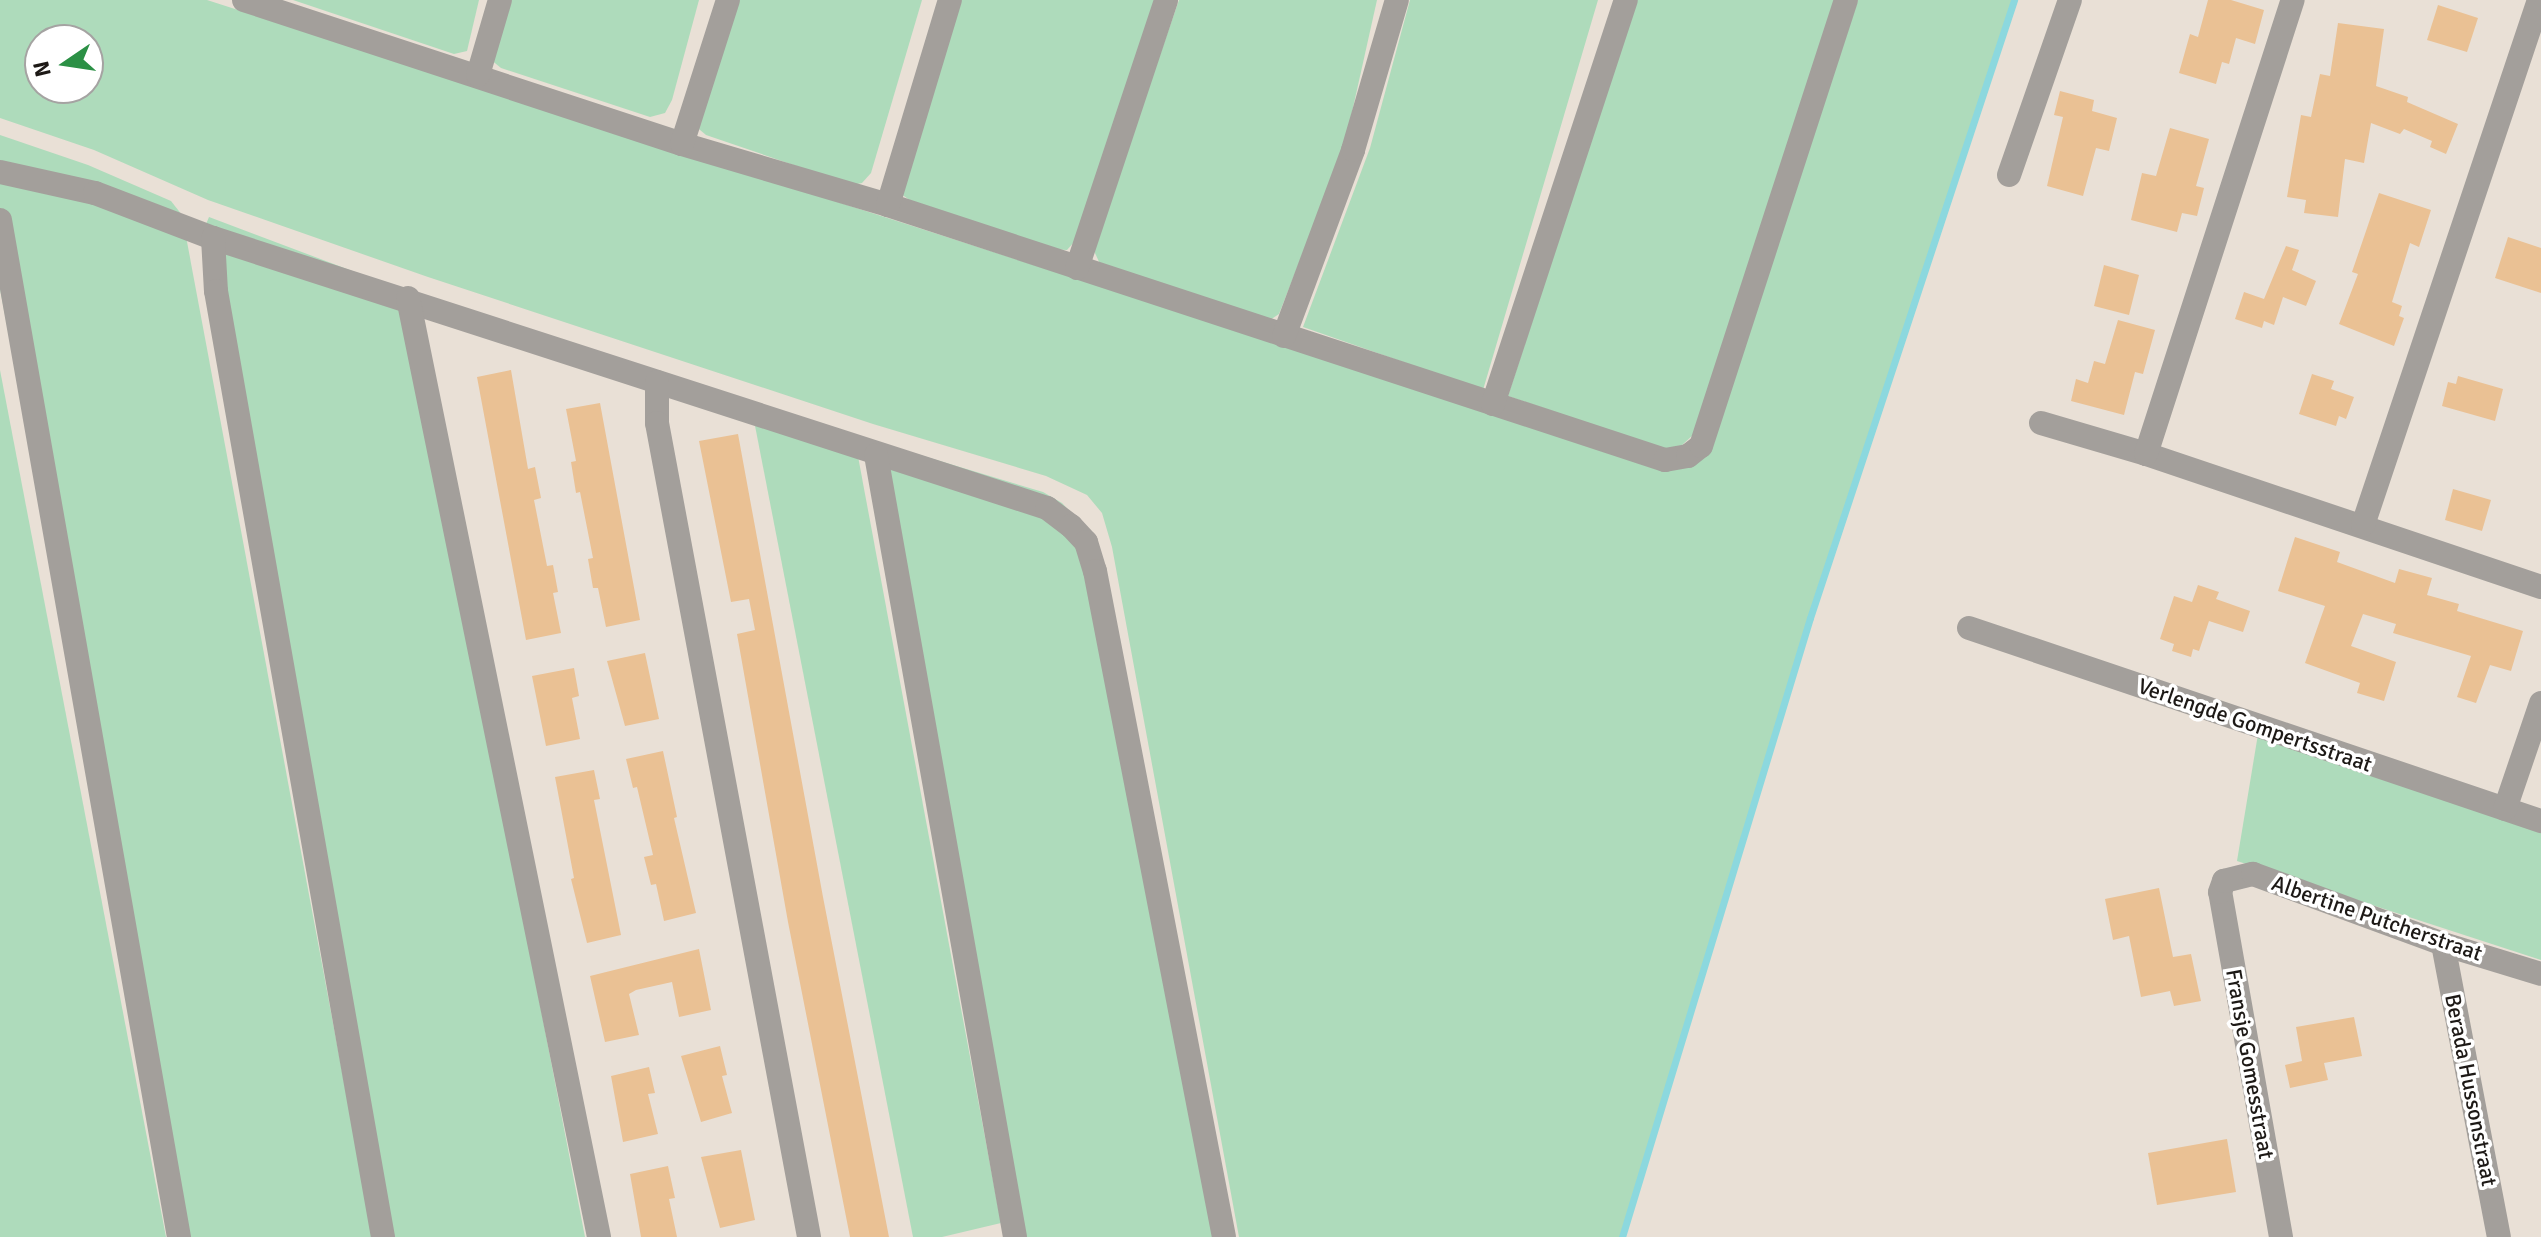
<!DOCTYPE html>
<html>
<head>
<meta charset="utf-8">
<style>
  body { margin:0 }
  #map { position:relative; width:2541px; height:1237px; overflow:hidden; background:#e9e0d6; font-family:Signika,sans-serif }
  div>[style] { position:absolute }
  .green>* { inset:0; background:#aedbbb }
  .stream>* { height:7px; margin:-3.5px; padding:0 3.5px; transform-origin:3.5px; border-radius:3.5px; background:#8cd8de }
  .building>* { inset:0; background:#eac194 }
  .minor>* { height:24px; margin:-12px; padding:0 12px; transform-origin:12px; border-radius:12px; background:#a39f9b }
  span { translate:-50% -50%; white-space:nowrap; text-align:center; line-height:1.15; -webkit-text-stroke:7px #fff; paint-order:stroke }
  .street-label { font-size:22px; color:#1d1916 }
  .north { position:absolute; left:24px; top:24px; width:80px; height:80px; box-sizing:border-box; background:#fff; border:2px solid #a5a3a2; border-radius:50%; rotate:257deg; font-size:22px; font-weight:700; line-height:32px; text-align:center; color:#1d1916 }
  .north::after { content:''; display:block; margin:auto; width:28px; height:36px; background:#2b9045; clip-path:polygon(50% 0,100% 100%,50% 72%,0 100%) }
</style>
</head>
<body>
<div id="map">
  <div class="green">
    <div style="clip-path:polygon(evenodd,0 0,207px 0,1671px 469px,1708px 450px,1858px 0,2014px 0,1810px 618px,1622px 1237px,1239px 1237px,1112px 547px,1102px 513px,1087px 495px,1046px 476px,873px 424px,428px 277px,208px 200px,94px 150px,0 118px,0 0,40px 40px,88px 40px,88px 88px,40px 88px,40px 40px)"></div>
    <div style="clip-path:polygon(293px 0,479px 0,467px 51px,454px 54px)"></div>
    <div style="clip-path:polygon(498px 0,699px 0,672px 100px,665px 113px,650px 117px,501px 68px,490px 59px)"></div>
    <div style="clip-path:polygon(723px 0,922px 0,871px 173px,862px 183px,852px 185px,706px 135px,693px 124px)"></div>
    <div style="clip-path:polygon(947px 0,1156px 0,1075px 241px,1067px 250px,1051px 249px,911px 201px,901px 194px)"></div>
    <div style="clip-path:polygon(1179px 0,1377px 0,1344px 148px,1279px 314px,1270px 320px,1100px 264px,1095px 253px,1095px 241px)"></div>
    <div style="clip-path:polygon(1410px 0,1598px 0,1483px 390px,1303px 327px,1370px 148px)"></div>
    <div style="clip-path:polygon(1636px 0,1835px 0,1693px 435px,1681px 446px,1666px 450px,1508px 396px)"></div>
    <div style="clip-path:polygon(0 135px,88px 165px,171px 201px,182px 215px,373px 1237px,182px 1237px,0 289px)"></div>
    <div style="clip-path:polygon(209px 217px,408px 292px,453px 555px,585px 1237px,389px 1237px,202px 234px)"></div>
    <div style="clip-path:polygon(0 370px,166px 1237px,0 1237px)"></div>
    <div style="clip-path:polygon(750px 400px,857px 451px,1001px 1223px,942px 1237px,913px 1237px)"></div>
    <div style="clip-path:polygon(890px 446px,1043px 492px,1062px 503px,1077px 519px,1217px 1237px,1017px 1237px,878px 459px)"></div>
    <div style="clip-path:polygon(2260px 722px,2541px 815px,2541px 960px,2237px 861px)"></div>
  </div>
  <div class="stream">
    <div style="left:1622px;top:1237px;width:647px;rotate:-73.11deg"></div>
    <div style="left:1810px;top:618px;width:651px;rotate:-71.73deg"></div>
  </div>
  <div class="building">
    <div style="clip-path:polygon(2208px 0,2231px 0,2264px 10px,2255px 44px,2236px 38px,2229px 64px,2222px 62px,2216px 84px,2179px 73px,2190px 34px,2198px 37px)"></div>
    <div style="clip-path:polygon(2438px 5px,2478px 18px,2467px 52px,2427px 40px)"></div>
    <div style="clip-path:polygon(2338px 23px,2384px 29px,2376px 86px,2408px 97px,2407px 102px,2458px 124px,2446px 154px,2430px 147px,2432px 141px,2404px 129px,2400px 134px,2371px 123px,2364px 163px,2345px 159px,2338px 217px,2304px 213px,2306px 200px,2287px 197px,2301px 115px,2311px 117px,2320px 74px,2330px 76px)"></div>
    <div style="clip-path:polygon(2060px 91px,2094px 100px,2092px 111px,2117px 118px,2109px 151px,2096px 148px,2083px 196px,2047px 186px,2063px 117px,2054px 115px)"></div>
    <div style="clip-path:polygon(2170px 128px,2209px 139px,2196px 186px,2204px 188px,2197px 216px,2182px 213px,2177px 232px,2131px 220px,2142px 173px,2156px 176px)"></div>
    <div style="clip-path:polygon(2379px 193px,2431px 210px,2419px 247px,2410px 243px,2392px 302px,2402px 306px,2399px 316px,2404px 318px,2394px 346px,2339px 324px,2358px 274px,2352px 272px)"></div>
    <div style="clip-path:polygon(2508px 237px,2541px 248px,2541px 293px,2495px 278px)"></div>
    <div style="clip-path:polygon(2286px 246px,2299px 250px,2292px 270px,2316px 281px,2306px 306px,2283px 297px,2274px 325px,2264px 321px,2262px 328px,2235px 319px,2244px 292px,2264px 299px)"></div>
    <div style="clip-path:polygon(2104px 265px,2139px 275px,2129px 315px,2094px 306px)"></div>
    <div style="clip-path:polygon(2118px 320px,2155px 330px,2143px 374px,2135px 372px,2124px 415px,2071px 401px,2076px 379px,2088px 383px,2094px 361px,2105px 364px)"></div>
    <div style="clip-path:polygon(511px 370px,528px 469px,535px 467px,541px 498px,534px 500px,547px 566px,553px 565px,558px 592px,553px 593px,561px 633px,526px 640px,477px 377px)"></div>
    <div style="clip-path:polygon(2312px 374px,2334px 381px,2331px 389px,2354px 397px,2346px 419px,2339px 416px,2336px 426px,2299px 414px)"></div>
    <div style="clip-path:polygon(2458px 376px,2503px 389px,2495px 421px,2442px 406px,2448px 382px,2456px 384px)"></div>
    <div style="clip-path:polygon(600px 403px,640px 620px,606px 627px,598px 588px,593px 588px,588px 559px,593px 558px,580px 492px,576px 493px,571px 462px,576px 461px,566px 409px)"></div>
    <div style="clip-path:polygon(738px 434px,823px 897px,889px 1237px,850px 1237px,788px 922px,737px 634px,755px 630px,749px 599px,731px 602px,699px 441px)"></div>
    <div style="clip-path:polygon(2453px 489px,2491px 500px,2482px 531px,2445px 520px)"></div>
    <div style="clip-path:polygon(2295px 537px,2340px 552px,2337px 562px,2395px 583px,2399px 569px,2432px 578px,2427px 595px,2459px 604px,2457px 611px,2523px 631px,2511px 671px,2490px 665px,2476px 703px,2457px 697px,2471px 656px,2393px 633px,2396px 624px,2363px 614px,2351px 646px,2396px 662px,2384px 701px,2357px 693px,2360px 683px,2305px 663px,2325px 606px,2278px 591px)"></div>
    <div style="clip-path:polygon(2198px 585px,2219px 592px,2216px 599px,2250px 611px,2243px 632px,2209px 621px,2199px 651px,2193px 649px,2191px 657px,2172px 651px,2174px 644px,2160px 639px,2174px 596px,2192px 602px)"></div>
    <div style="clip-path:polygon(645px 653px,659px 719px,625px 726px,607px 661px)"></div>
    <div style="clip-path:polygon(574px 668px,579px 696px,572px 698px,580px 739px,546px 746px,532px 676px)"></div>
    <div style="clip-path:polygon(663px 751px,677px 817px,674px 818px,696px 913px,664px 921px,656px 884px,651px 885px,644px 857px,653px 855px,637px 787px,633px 788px,626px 759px)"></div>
    <div style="clip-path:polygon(594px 770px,600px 799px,594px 800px,621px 935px,587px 943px,571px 879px,574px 878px,555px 777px)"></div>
    <div style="clip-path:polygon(2159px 888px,2173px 957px,2191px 954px,2201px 1001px,2174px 1006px,2170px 991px,2141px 997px,2129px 936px,2113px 940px,2105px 899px)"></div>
    <div style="clip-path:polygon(699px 949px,711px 1010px,679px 1017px,672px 982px,636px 990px,629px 994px,639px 1035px,605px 1042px,590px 976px)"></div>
    <div style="clip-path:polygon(2354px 1017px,2362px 1056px,2324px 1063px,2328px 1080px,2290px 1088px,2285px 1065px,2302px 1061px,2296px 1027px)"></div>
    <div style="clip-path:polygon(720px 1046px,727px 1075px,722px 1076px,732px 1113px,701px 1122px,681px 1056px)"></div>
    <div style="clip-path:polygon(649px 1067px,655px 1093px,648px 1094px,658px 1134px,623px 1142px,611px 1076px)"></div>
    <div style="clip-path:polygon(2227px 1139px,2236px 1192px,2157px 1205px,2148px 1153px)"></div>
    <div style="clip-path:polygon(741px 1150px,755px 1220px,720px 1228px,701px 1157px)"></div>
    <div style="clip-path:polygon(668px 1166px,675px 1198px,669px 1199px,677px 1237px,641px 1237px,630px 1174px)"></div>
  </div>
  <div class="minor">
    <div style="left:244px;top:0;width:461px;rotate:18.2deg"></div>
    <div style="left:682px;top:144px;width:215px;rotate:16.5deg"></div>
    <div style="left:888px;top:205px;width:818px;rotate:18.17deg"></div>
    <div style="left:1665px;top:460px;width:23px;rotate:-10deg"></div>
    <div style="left:1688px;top:456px;width:16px;rotate:-38deg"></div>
    <div style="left:1701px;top:446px;width:469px;rotate:-72deg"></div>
    <div style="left:478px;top:75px;width:78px;rotate:-73.7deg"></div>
    <div style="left:682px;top:144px;width:151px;rotate:-72.3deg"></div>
    <div style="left:0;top:172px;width:97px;rotate:12.5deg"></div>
    <div style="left:95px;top:193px;width:126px;rotate:20.9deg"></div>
    <div style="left:213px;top:238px;width:877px;rotate:17.94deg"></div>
    <div style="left:1047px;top:508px;width:30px;rotate:37deg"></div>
    <div style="left:1071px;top:526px;width:22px;rotate:47deg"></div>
    <div style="left:1086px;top:542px;width:30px;rotate:73deg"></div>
    <div style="left:1095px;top:571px;width:678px;rotate:79.04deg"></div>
    <div style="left:2009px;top:175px;width:185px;rotate:-70.8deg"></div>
    <div style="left:888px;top:205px;width:214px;rotate:-73.2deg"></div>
    <div style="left:0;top:220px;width:1033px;rotate:80.02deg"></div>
    <div style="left:213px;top:238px;width:53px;rotate:86.8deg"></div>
    <div style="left:216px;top:291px;width:961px;rotate:79.99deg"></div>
    <div style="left:1077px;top:268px;width:282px;rotate:-71.6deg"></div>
    <div style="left:408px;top:298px;width:958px;rotate:78.5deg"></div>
    <div style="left:1284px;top:336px;width:198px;rotate:-69.6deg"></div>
    <div style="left:1353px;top:150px;width:156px;rotate:-73.7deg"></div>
    <div style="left:657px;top:382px;width:41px;rotate:90deg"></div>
    <div style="left:657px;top:423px;width:828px;rotate:79.42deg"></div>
    <div style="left:1493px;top:404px;width:425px;rotate:-71.8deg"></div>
    <div style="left:2041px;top:423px;width:109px;rotate:16.4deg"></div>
    <div style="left:2146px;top:454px;width:417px;rotate:18.6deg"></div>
    <div style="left:2146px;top:454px;width:477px;rotate:-72.1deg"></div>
    <div style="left:876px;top:455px;width:794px;rotate:79.92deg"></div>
    <div style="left:2363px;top:525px;width:554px;rotate:-71.47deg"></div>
    <div style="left:1969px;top:628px;width:604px;rotate:18.65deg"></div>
    <div style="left:2505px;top:809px;width:112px;rotate:-71.2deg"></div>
    <div style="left:2443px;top:944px;width:298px;rotate:79.2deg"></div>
    <div style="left:2281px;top:1237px;width:350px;rotate:-100deg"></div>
    <div style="left:2220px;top:892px;width:12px;rotate:-70deg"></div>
    <div style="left:2224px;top:881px;width:30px;rotate:-14deg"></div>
    <div style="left:2253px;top:874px;width:202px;rotate:20.2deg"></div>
    <div style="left:2443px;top:944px;width:102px;rotate:17deg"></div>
  </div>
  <div class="street-label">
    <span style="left:2255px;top:725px;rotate:19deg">Verlengde Gompertsstraat</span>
    <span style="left:2377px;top:918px;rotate:19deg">Albertine Putcherstraat</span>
    <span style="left:2250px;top:1064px;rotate:80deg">Fransje Gomesstraat</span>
    <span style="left:2471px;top:1090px;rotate:79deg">Berada Hussonstraat</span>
  </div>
  <div class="north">N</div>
</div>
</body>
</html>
